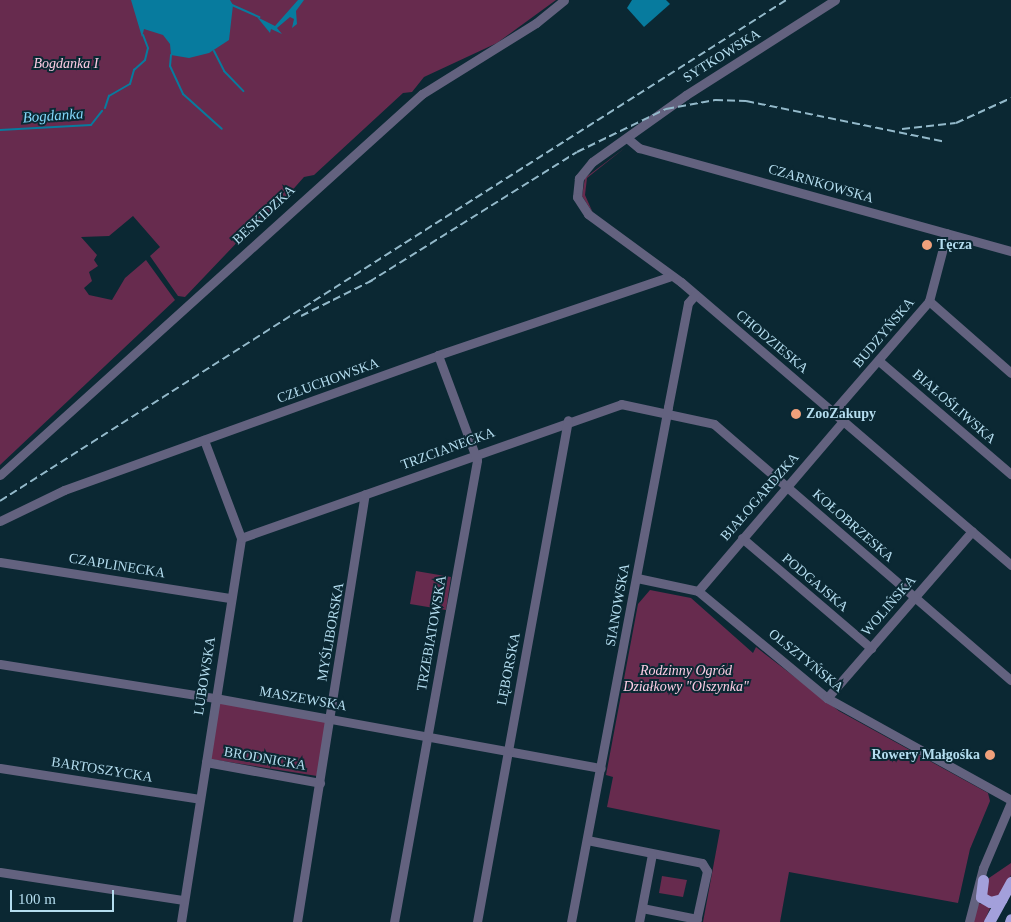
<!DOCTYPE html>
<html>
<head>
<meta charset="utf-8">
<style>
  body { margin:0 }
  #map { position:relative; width:1011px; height:922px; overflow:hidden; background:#0b2833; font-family:"Times New Roman",serif }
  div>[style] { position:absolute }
  .green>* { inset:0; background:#672b4e }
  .water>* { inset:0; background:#077b9e }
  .stream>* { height:2px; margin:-1px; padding:0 1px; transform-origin:1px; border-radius:1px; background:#077b9e }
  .minor>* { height:9px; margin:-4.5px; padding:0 4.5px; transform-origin:4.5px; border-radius:4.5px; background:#63627f }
  .major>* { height:11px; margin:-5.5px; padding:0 5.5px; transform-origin:5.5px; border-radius:5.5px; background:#a3a0db }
  .rail>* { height:2px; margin-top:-1px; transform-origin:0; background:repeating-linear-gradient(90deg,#93b9ca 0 8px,transparent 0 12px) }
  .dots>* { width:14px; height:14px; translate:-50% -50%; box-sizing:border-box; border:2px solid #0b2833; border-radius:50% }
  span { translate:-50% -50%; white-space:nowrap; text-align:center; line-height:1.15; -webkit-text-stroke:4px #0b2833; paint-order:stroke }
  .street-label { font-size:14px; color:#b4ddef }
  .park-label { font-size:14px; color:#fccce4; font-style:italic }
  .poi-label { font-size:14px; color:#b4ddef; font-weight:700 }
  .left { translate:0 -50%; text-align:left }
  .right { translate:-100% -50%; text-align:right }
  .water-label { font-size:15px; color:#83d8fb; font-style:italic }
  .scale { position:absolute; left:10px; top:890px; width:104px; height:22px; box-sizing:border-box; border:2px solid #b4ddef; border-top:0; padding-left:6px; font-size:15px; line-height:18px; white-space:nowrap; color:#b4ddef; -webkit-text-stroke:4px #0b2833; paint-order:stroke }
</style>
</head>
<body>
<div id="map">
  <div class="green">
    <div style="clip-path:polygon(0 0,556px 0,497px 43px,424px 77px,412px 92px,403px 93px,314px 175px,304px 177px,273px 212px,266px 212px,185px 297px,178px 296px,150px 256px,160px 247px,133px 216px,109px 236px,81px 237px,97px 255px,94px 260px,98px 266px,89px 272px,92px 281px,84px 288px,89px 295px,112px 300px,125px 278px,146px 260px,175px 300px,0 465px)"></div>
    <div style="clip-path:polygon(626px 147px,587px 178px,585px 195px,593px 213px,582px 196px,585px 178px)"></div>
    <div style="clip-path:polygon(416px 571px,451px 577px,446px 610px,410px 604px)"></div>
    <div style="clip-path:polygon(650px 590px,691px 598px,753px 653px,756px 647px,839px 711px,988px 793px,990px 801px,970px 849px,958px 903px,789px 872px,780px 922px,703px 922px,720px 830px,607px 807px,613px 777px,606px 775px,638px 604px)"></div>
    <div style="clip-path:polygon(218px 702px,326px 720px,317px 776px,210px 759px)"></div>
    <div style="clip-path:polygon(1011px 863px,1011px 875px,1000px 896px,988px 898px,983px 887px,986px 880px)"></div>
    <div style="clip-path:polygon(662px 876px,687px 880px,683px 897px,659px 893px)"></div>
    <div style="clip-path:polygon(978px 903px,991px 906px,984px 922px,973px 922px)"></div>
  </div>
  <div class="water">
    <div style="clip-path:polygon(131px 0,230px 0,233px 5px,229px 40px,209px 53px,189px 58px,171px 55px,170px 44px,163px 35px,144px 29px,142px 37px)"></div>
    <div style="clip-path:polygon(298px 0,304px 0,296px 11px,297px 24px,292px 28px,294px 19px,290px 17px,277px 28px,282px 34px,271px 29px,270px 33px,257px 17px,275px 26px)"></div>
    <div style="clip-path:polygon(632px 0,666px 0,670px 4px,644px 27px,627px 8px)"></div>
  </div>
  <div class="stream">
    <div style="left:232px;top:5px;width:30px;rotate:24deg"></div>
    <div style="left:214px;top:51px;width:22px;rotate:63deg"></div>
    <div style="left:224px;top:71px;width:28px;rotate:46deg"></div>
    <div style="left:171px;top:55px;width:11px;rotate:95deg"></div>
    <div style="left:170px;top:66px;width:31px;rotate:65deg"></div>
    <div style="left:183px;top:94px;width:52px;rotate:41.9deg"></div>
    <div style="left:105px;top:108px;width:13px;rotate:-72deg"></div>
    <div style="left:109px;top:96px;width:24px;rotate:-30deg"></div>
    <div style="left:130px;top:84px;width:15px;rotate:-74deg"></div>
    <div style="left:134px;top:70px;width:15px;rotate:-42deg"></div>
    <div style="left:145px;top:60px;width:12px;rotate:-76deg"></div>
    <div style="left:148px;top:48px;width:14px;rotate:-111deg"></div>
    <div style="left:0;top:130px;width:91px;rotate:-3.1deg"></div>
    <div style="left:91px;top:125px;width:18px;rotate:-52deg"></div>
  </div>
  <div class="minor">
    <div style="left:835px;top:0;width:177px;rotate:147.5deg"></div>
    <div style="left:686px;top:95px;width:115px;rotate:144.5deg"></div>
    <div style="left:592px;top:162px;width:21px;rotate:129deg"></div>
    <div style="left:579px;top:178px;width:19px;rotate:96deg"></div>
    <div style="left:577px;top:197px;width:20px;rotate:57deg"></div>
    <div style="left:588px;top:214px;width:115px;rotate:36.2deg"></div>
    <div style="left:681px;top:282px;width:435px;rotate:40.6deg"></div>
    <div style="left:627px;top:138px;width:16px;rotate:40deg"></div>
    <div style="left:639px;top:148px;width:386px;rotate:15.5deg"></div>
    <div style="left:929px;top:301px;width:109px;rotate:41.3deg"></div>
    <div style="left:879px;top:361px;width:174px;rotate:40.6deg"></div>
    <div style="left:833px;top:412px;width:147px;rotate:-49.1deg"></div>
    <div style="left:929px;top:301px;width:70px;rotate:-75.2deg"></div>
    <div style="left:0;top:475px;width:569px;rotate:-42.08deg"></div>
    <div style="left:422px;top:94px;width:134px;rotate:-31.9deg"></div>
    <div style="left:536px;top:23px;width:36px;rotate:-39deg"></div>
    <div style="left:0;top:521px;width:71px;rotate:-25.8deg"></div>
    <div style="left:64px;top:490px;width:398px;rotate:-19.8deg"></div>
    <div style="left:438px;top:355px;width:244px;rotate:-18.7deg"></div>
    <div style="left:241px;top:538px;width:403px;rotate:-19.4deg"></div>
    <div style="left:621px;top:404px;width:95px;rotate:12.1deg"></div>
    <div style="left:714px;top:424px;width:392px;rotate:40.8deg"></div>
    <div style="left:742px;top:538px;width:170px;rotate:40.5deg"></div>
    <div style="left:0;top:562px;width:234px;rotate:8.9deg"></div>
    <div style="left:637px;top:578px;width:62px;rotate:12deg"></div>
    <div style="left:698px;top:591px;width:168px;rotate:39.7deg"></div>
    <div style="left:827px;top:698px;width:210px;rotate:29deg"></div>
    <div style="left:698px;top:591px;width:223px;rotate:-49.5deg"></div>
    <div style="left:0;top:664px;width:218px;rotate:9deg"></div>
    <div style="left:215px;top:698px;width:392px;rotate:10.3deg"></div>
    <div style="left:827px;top:698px;width:221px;rotate:-49deg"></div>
    <div style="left:206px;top:762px;width:116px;rotate:10.4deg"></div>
    <div style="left:0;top:768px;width:202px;rotate:8.8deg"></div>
    <div style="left:587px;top:840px;width:117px;rotate:11.3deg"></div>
    <div style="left:702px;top:863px;width:9px;rotate:58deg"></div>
    <div style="left:707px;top:871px;width:52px;rotate:102.2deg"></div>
    <div style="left:0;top:872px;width:186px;rotate:8.7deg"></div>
    <div style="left:642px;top:908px;width:56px;rotate:11.3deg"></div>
    <div style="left:181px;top:922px;width:389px;rotate:-81.1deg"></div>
    <div style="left:241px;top:538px;width:105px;rotate:-110.7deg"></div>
    <div style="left:297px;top:922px;width:433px;rotate:-81deg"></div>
    <div style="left:394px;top:922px;width:469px;rotate:-79.8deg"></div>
    <div style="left:477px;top:460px;width:112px;rotate:-110.4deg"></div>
    <div style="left:477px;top:922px;width:510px;rotate:-79.73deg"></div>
    <div style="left:571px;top:922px;width:524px;rotate:-79.33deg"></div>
    <div style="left:668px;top:407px;width:106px;rotate:-79.1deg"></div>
    <div style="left:688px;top:303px;width:11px;rotate:-49deg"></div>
    <div style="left:639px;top:922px;width:69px;rotate:-79.2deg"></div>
    <div style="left:969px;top:922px;width:56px;rotate:-75.5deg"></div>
    <div style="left:983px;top:868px;width:72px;rotate:-67deg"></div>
  </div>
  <div class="major">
    <div style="left:983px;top:880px;width:17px;rotate:97deg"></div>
    <div style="left:981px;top:897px;width:10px;rotate:29deg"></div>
    <div style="left:990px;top:902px;width:12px;rotate:-14deg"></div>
    <div style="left:989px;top:922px;width:46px;rotate:-61.2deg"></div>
    <div style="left:1010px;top:922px;width:3px;rotate:-72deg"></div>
  </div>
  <div class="rail">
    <div style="left:902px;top:129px;width:54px;rotate:-6.3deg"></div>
    <div style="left:956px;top:123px;width:60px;rotate:-24.4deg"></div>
    <div style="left:369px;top:282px;width:245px;rotate:-32deg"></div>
    <div style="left:577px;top:152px;width:99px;rotate:-25.8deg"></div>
    <div style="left:666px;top:109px;width:50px;rotate:-10.4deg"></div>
    <div style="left:715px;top:100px;width:31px;rotate:2deg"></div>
    <div style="left:746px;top:101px;width:203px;rotate:11.6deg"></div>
    <div style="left:301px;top:316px;width:83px;rotate:-26.6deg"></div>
    <div style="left:0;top:501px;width:932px;rotate:-32.51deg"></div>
  </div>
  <div class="dots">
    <div style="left:927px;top:245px;background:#f1a17b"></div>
    <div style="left:796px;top:414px;background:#f1a17b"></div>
    <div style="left:990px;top:755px;background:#f1a17b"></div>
  </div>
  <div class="street-label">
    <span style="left:722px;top:56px;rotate:-32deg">SYTKOWSKA</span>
    <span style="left:821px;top:184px;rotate:16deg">CZARNKOWSKA</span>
    <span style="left:264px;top:215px;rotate:-43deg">BESKIDZKA</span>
    <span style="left:884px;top:333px;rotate:-50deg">BUDZYŃSKA</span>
    <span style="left:772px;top:342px;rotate:40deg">CHODZIESKA</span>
    <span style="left:328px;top:381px;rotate:-20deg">CZŁUCHOWSKA</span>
    <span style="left:954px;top:407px;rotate:41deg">BIAŁOŚLIWSKA</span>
    <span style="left:448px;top:449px;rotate:-20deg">TRZCIANECKA</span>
    <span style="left:760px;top:497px;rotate:-49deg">BIAŁOGARDZKA</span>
    <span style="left:853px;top:526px;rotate:41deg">KOŁOBRZESKA</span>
    <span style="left:117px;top:566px;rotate:9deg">CZAPLINECKA</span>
    <span style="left:815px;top:583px;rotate:40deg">PODGAJSKA</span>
    <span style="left:618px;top:605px;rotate:-80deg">SIANOWSKA</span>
    <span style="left:889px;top:606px;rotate:-49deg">WOLIŃSKA</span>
    <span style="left:331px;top:632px;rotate:-80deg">MYŚLIBORSKA</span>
    <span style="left:432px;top:633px;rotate:-80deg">TRZEBIATOWSKA</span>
    <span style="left:806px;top:661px;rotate:39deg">OLSZTYŃSKA</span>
    <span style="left:509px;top:669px;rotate:-79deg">LĘBORSKA</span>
    <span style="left:205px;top:676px;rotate:-81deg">LUBOWSKA</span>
    <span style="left:303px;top:699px;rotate:10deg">MASZEWSKA</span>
    <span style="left:265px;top:759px;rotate:10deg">BRODNICKA</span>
    <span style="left:102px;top:770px;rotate:9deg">BARTOSZYCKA</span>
  </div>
  <div class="park-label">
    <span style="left:66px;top:64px">Bogdanka I</span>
    <span style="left:686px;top:679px">Rodzinny Ogród<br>Działkowy "Olszynka"</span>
  </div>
  <div class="poi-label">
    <span class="left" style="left:937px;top:245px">Tęcza</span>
    <span class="left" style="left:806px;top:414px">ZooZakupy</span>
    <span class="right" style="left:980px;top:755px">Rowery Małgośka</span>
  </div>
  <div class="water-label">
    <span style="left:53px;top:116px;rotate:-4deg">Bogdanka</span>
  </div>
  <div class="scale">100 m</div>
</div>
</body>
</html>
